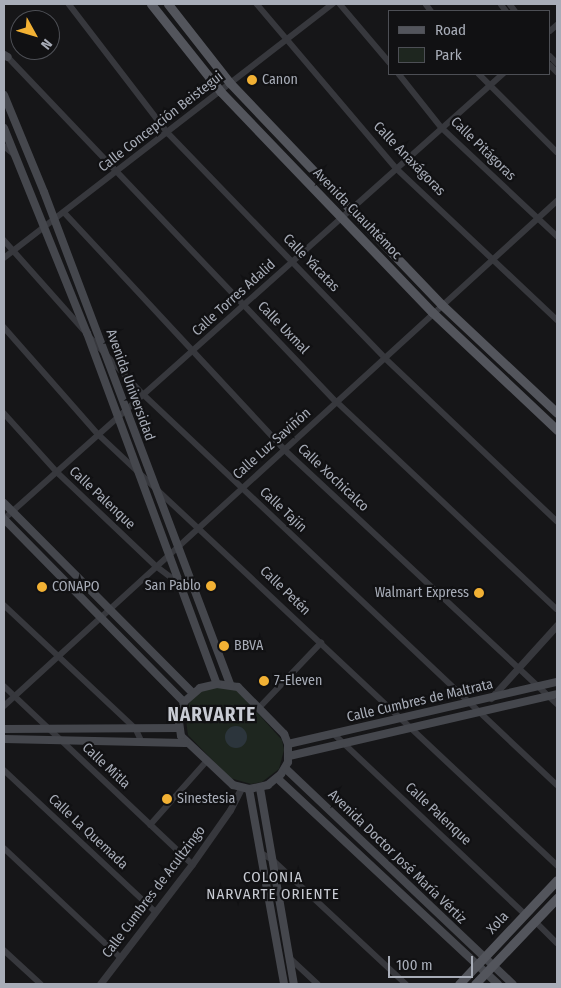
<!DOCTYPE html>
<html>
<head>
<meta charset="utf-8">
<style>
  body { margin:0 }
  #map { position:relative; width:561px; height:988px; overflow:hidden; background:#161618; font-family:"Fira Sans Condensed",sans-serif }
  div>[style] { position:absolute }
  .green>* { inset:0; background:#1e261f }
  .water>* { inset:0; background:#2c353c }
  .round { border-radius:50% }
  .minor>* { height:5.5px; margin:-2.75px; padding:0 2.75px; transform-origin:2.75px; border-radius:2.75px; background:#37383d }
  .tertiary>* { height:7px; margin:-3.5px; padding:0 3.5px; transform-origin:3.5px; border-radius:3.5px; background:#37383d }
  .secondary>* { height:8px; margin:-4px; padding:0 4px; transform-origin:4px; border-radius:4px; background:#45474d }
  .primary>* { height:9px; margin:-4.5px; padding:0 4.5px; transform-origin:4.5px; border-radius:4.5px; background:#53555c }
  .dots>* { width:14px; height:14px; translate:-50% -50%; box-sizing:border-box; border:2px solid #111113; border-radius:50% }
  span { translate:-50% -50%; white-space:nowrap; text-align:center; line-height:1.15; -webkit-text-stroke:4.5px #111113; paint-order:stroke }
  .poi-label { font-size:14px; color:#a8adb8 }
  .left { translate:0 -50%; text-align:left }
  .right { translate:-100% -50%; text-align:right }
  .street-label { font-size:14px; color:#a8adb8 }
  .neighbourhood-label { font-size:15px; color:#c9ccd4; letter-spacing:1px }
  .district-label { font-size:19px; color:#c9ccd4; font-weight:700; letter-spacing:1px }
  .frame { position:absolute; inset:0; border:5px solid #a8adb8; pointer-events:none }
  .legend { position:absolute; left:388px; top:10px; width:162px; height:65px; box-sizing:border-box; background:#111113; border:1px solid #4d4f55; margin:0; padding:6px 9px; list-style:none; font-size:15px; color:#a8adb8 }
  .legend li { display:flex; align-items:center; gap:10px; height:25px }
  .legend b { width:25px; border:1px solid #4d4f55 }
  .north { position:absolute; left:10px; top:10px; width:50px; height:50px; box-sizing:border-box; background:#111113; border:1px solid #4d4f55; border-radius:50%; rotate:129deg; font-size:14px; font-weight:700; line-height:20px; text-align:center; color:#a8adb8 }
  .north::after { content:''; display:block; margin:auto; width:18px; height:22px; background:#f2b134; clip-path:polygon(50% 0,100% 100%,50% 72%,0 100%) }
  .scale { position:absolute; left:388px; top:956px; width:85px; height:22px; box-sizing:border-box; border:2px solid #a8adb8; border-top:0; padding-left:6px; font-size:15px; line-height:18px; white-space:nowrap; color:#a8adb8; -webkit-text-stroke:4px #111113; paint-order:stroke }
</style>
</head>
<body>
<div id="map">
  <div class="green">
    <div style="clip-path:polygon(215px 686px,237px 690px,282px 740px,284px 750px,279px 769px,262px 782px,251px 784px,230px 778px,188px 735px,185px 713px,189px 703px,196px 694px)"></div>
  </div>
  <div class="water">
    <div class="round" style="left:225px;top:726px;width:22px;height:22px"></div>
  </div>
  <div class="minor">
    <div style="left:69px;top:4px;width:163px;rotate:52.5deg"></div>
    <div style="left:168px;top:133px;width:313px;rotate:46deg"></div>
    <div style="left:385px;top:358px;width:237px;rotate:43.5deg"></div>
    <div style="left:257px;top:4px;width:216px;rotate:49.7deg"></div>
    <div style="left:397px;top:169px;width:220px;rotate:43.3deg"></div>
    <div style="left:340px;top:4px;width:77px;rotate:49.7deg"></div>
    <div style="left:426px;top:4px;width:9px;rotate:54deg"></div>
    <div style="left:501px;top:4px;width:9px;rotate:54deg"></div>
    <div style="left:510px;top:4px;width:9px;rotate:54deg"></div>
    <div style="left:550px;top:31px;width:9px;rotate:-41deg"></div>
    <div style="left:5px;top:54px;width:480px;rotate:46.4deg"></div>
    <div style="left:336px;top:401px;width:303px;rotate:43.3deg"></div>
    <div style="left:550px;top:56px;width:10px;rotate:45deg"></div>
    <div style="left:550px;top:65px;width:10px;rotate:45deg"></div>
    <div style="left:399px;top:74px;width:69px;rotate:51.5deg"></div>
    <div style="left:442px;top:128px;width:158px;rotate:43.2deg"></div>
    <div style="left:479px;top:74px;width:110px;rotate:45deg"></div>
    <div style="left:4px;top:146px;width:13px;rotate:39deg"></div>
    <div style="left:64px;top:212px;width:325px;rotate:47.1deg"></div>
    <div style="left:285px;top:450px;width:372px;rotate:43deg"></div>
    <div style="left:4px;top:240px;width:120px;rotate:48.4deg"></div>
    <div style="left:4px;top:258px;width:416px;rotate:-37.7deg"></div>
    <div style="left:4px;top:327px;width:142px;rotate:48.7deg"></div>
    <div style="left:98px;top:434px;width:630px;rotate:43.2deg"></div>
    <div style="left:90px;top:337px;width:78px;rotate:47.1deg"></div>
    <div style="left:143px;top:394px;width:569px;rotate:43.36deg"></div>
    <div style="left:4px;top:413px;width:81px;rotate:48deg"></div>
    <div style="left:58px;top:473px;width:135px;rotate:43.5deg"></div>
    <div style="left:156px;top:566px;width:34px;rotate:37deg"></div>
    <div style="left:183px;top:586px;width:10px"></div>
    <div style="left:4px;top:519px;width:669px;rotate:-41.73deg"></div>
    <div style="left:4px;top:605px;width:181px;rotate:43.2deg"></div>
    <div style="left:136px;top:729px;width:14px;rotate:65deg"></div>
    <div style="left:4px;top:686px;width:259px;rotate:43.4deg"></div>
    <div style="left:4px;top:706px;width:749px;rotate:-42.4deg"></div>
    <div style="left:259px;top:708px;width:90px;rotate:-46.4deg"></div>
    <div style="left:334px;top:734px;width:262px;rotate:43.3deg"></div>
    <div style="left:4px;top:770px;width:208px;rotate:43.1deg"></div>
    <div style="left:150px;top:825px;width:84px;rotate:-48.4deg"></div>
    <div style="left:4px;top:848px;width:159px;rotate:43.2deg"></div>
    <div style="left:261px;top:853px;width:14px;rotate:30deg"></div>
    <div style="left:273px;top:860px;width:182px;rotate:43deg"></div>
    <div style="left:535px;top:921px;width:31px;rotate:45deg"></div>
    <div style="left:4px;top:950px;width:50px;rotate:42.6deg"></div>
    <div style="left:290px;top:958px;width:38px;rotate:43deg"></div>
  </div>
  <div class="tertiary">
    <div style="left:491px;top:698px;width:98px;rotate:-47.9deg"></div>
    <div style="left:100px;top:984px;width:151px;rotate:-52.5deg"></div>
    <div style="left:192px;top:864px;width:66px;rotate:-54.9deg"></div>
    <div style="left:230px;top:810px;width:25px;rotate:-63deg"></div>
  </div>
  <div class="secondary">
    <div style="left:4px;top:55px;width:4px;rotate:27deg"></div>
    <div style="left:4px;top:95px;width:105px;rotate:67.6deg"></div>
    <div style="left:44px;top:192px;width:526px;rotate:69.29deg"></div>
    <div style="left:4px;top:128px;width:221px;rotate:68deg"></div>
    <div style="left:87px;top:333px;width:374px;rotate:69.7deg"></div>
    <div style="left:4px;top:503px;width:268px;rotate:45.2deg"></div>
    <div style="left:4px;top:519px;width:257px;rotate:45.5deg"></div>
    <div style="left:217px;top:684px;width:21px;rotate:8deg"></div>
    <div style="left:238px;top:687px;width:66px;rotate:45.6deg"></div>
    <div style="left:284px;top:734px;width:11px;rotate:68deg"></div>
    <div style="left:288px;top:744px;width:18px;rotate:90deg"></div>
    <div style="left:288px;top:762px;width:14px;rotate:120deg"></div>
    <div style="left:281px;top:774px;width:17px;rotate:140deg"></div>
    <div style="left:268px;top:785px;width:19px;rotate:168deg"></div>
    <div style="left:249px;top:789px;width:16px;rotate:-166deg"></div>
    <div style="left:233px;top:785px;width:71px;rotate:-136.7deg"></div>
    <div style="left:181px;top:736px;width:14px;rotate:-98deg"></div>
    <div style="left:179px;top:722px;width:21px;rotate:-76deg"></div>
    <div style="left:184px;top:702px;width:21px;rotate:-41deg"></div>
    <div style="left:200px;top:688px;width:17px;rotate:-13deg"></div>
    <div style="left:4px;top:729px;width:175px;rotate:-0.3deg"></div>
    <div style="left:4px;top:739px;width:181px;rotate:1.3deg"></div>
    <div style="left:288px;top:744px;width:276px;rotate:-13deg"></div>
    <div style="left:289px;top:756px;width:275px;rotate:-13deg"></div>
    <div style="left:285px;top:768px;width:314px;rotate:43.5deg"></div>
    <div style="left:277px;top:778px;width:302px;rotate:43deg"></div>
    <div style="left:260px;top:788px;width:199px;rotate:80.2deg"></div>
    <div style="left:249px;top:789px;width:198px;rotate:79.8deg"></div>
  </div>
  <div class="primary">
    <div style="left:151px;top:4px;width:112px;rotate:51.5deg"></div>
    <div style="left:221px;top:92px;width:305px;rotate:46.2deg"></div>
    <div style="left:432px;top:312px;width:172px;rotate:43.3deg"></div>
    <div style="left:168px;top:4px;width:100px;rotate:51.9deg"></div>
    <div style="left:230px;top:83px;width:174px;rotate:46.4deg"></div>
    <div style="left:350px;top:209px;width:132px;rotate:46.2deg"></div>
    <div style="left:441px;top:304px;width:159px;rotate:43.2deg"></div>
    <div style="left:459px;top:984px;width:143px;rotate:-46.7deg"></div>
    <div style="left:475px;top:984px;width:119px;rotate:-46.4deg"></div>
  </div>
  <div class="dots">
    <div style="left:252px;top:80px;background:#f2b134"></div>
    <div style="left:211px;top:586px;background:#f2b134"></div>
    <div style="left:42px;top:587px;background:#f2b134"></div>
    <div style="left:479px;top:593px;background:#f2b134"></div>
    <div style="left:224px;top:646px;background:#f2b134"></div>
    <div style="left:264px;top:681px;background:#f2b134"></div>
    <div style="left:167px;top:799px;background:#f2b134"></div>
  </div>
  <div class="poi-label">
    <span class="left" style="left:262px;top:80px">Canon</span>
    <span class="right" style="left:201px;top:586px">San Pablo</span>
    <span class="left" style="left:52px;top:587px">CONAPO</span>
    <span class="right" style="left:469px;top:593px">Walmart Express</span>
    <span class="left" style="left:234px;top:646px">BBVA</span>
    <span class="left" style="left:274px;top:681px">7-Eleven</span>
    <span class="left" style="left:177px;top:799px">Sinestesia</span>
  </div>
  <div class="street-label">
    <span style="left:161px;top:122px;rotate:-38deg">Calle Concepción Beistegui</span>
    <span style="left:483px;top:149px;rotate:44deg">Calle Pitágoras</span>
    <span style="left:409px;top:159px;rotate:46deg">Calle Anaxágoras</span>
    <span style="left:357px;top:214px;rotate:46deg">Avenida Cuauhtémoc</span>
    <span style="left:311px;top:263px;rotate:46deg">Calle Yácatas</span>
    <span style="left:234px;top:298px;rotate:-42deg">Calle Torres Adalid</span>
    <span style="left:283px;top:328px;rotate:46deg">Calle Uxmal</span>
    <span style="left:130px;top:385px;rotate:70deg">Avenida Universidad</span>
    <span style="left:272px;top:444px;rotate:-42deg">Calle Luz Saviñón</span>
    <span style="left:333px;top:478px;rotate:43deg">Calle Xochicalco</span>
    <span style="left:102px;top:498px;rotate:43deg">Calle Palenque</span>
    <span style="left:283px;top:510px;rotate:43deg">Calle Tajín</span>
    <span style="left:285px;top:591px;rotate:44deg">Calle Petén</span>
    <span style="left:420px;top:701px;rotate:-13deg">Calle Cumbres de Maltrata</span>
    <span style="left:106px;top:766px;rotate:43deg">Calle Mitla</span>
    <span style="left:438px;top:814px;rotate:43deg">Calle Palenque</span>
    <span style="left:88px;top:832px;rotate:43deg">Calle La Quemada</span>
    <span style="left:397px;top:857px;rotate:44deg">Avenida Doctor José María Vértiz</span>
    <span style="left:154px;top:892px;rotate:-53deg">Calle Cumbres de Acultzingo</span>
    <span style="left:498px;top:923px;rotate:-47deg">Xola</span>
  </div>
  <div class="neighbourhood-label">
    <span style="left:273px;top:886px">COLONIA<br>NARVARTE ORIENTE</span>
  </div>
  <div class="district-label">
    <span style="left:212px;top:715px">NARVARTE</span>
  </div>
  <div class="frame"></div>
  <ul class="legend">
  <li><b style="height:6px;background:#53555c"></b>Road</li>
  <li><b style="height:14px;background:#1e261f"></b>Park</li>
  </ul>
  <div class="north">N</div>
  <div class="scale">100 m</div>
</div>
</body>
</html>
